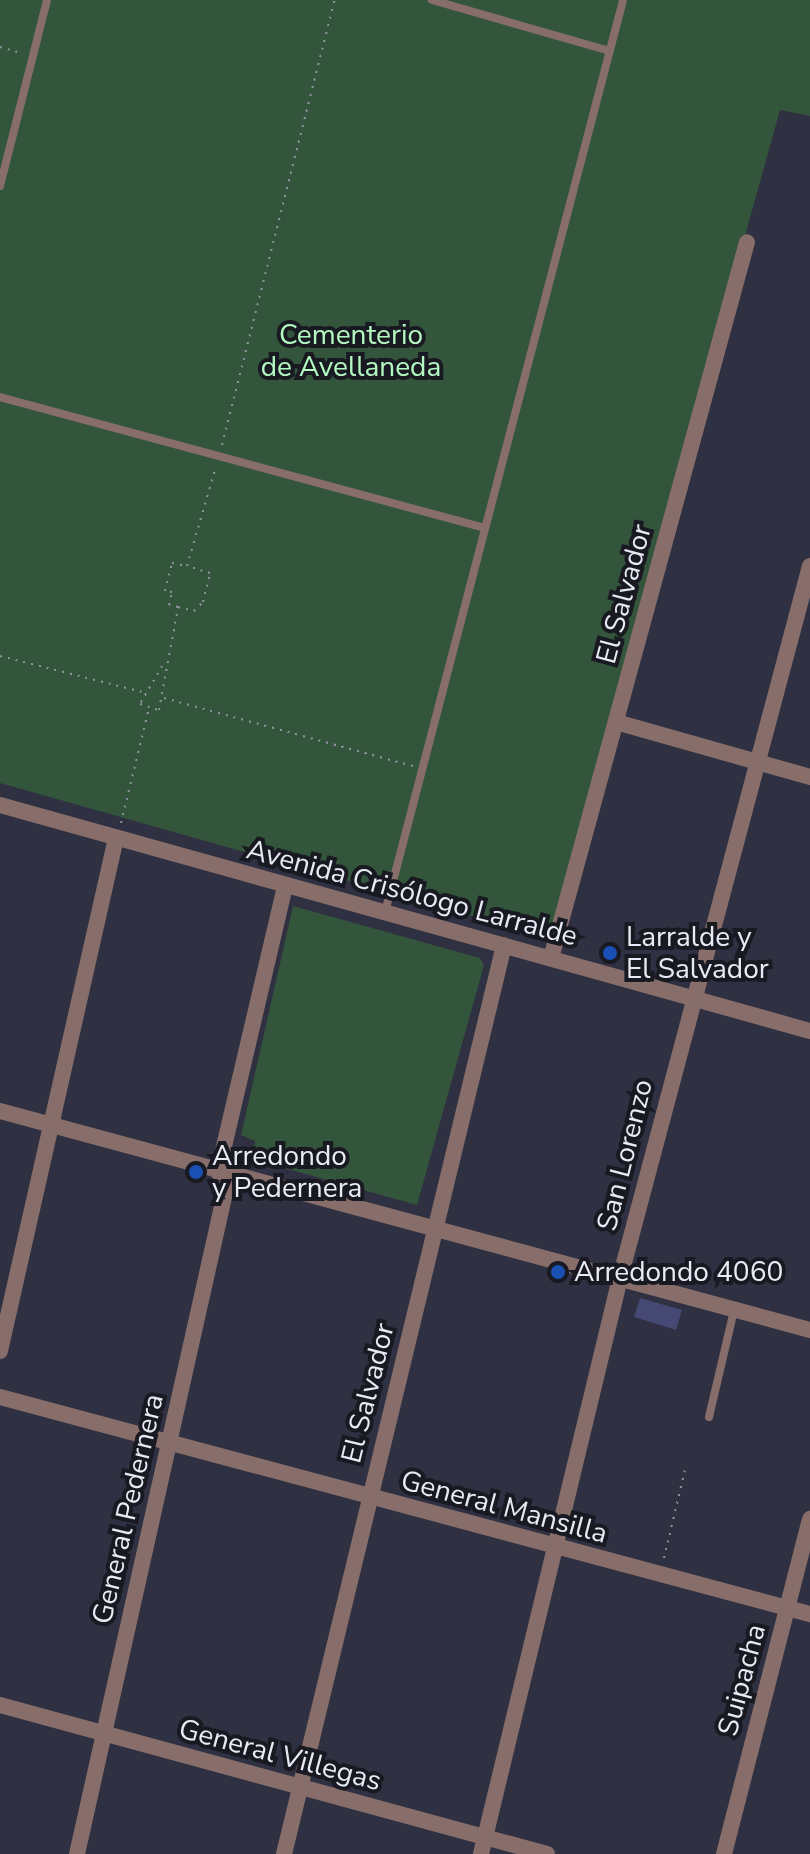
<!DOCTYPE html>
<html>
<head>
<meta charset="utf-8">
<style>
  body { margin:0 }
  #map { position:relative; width:810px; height:1854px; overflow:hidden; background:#2f3041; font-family:"Nunito Sans",sans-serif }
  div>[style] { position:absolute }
  .green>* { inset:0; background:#33553b }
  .building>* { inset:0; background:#454974 }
  .path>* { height:2px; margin-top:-1px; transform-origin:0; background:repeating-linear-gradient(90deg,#9192a0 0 2px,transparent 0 8px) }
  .service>* { height:8px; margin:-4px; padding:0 4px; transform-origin:4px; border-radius:4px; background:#876e6a }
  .minor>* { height:16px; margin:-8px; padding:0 8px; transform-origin:8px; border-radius:8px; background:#876e6a }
  .tertiary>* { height:16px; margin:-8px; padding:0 8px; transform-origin:8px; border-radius:8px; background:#876e6a }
  .dots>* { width:22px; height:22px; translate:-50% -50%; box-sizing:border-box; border:4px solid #181921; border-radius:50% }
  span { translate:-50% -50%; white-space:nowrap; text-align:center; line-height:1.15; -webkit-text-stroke:8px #181921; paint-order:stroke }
  .park-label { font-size:28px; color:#b3f8c1 }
  .street-label { font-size:28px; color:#e8eaf5 }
  .poi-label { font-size:28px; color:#e8eaf5 }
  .left { translate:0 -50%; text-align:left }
</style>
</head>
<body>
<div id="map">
  <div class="green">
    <div style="clip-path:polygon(0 0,810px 0,810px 116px,780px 110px,550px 938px,0 783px)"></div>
    <div style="clip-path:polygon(293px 906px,480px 958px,484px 965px,417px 1205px,252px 1159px,255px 1141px,241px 1135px)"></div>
  </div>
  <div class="building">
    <div style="clip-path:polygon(640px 1298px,682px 1310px,676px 1330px,634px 1317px)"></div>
  </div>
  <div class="path">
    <div style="left:0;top:47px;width:22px;rotate:16deg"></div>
    <div style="left:222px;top:445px;width:459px;rotate:-75.8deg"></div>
    <div style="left:178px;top:607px;width:9px;rotate:-167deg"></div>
    <div style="left:169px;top:605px;width:13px;rotate:-77deg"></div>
    <div style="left:172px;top:592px;width:7px;rotate:-172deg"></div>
    <div style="left:165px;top:591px;width:29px;rotate:-76deg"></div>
    <div style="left:172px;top:563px;width:14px;rotate:12deg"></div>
    <div style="left:0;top:656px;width:146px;rotate:14.2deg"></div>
    <div style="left:162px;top:666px;width:44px;rotate:120.1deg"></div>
    <div style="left:140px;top:704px;width:20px;rotate:18deg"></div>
    <div style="left:159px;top:710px;width:105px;rotate:-79.5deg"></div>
    <div style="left:178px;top:607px;width:16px;rotate:14deg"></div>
    <div style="left:194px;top:611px;width:13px;rotate:-45deg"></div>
    <div style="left:203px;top:602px;width:30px;rotate:-76deg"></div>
    <div style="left:210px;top:573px;width:24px;rotate:-163deg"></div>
    <div style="left:187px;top:566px;width:104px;rotate:-73.8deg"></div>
    <div style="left:164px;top:698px;width:258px;rotate:15.3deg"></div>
    <div style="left:121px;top:823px;width:118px;rotate:-76.3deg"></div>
    <div style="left:664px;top:1558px;width:90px;rotate:-76.6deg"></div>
  </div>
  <div class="service">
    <div style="left:432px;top:0;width:185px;rotate:16deg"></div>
    <div style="left:0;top:186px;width:192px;rotate:-75.8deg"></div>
    <div style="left:0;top:397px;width:502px;rotate:15.12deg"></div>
    <div style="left:385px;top:912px;width:943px;rotate:-75.37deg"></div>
    <div style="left:709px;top:1417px;width:110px;rotate:-76.8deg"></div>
  </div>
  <div class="minor">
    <div style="left:616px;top:722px;width:202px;rotate:15.8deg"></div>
    <div style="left:551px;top:958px;width:742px;rotate:-74.69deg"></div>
    <div style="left:218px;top:1172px;width:294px;rotate:-76.8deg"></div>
    <div style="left:0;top:1351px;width:526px;rotate:-77.26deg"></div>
    <div style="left:0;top:1397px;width:839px;rotate:15deg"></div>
    <div style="left:0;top:1705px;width:567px;rotate:15.24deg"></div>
    <div style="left:77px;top:1854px;width:696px;rotate:-77.38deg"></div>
    <div style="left:284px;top:1854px;width:935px;rotate:-76.39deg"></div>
    <div style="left:481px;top:1854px;width:593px;rotate:-76.43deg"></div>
    <div style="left:620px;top:1278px;width:737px;rotate:-75.06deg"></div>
    <div style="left:724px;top:1854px;width:346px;rotate:-75.6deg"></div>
  </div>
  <div class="tertiary">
    <div style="left:0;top:805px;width:841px;rotate:15.59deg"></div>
    <div style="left:0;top:1111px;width:839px;rotate:15.13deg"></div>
  </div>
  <div class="dots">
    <div style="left:610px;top:953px;background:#1a4fb4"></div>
    <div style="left:196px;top:1172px;background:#1a4fb4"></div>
    <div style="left:558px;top:1272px;background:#1a4fb4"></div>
  </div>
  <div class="park-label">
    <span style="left:351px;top:351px">Cementerio<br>de Avellaneda</span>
  </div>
  <div class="street-label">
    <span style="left:624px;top:594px;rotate:-75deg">El Salvador</span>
    <span style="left:412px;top:893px;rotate:15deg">Avenida Crisólogo Larralde</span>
    <span style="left:625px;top:1155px;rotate:-76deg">San Lorenzo</span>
    <span style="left:368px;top:1393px;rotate:-76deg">El Salvador</span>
    <span style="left:504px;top:1507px;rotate:15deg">General Mansilla</span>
    <span style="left:128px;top:1509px;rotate:-77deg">General Pedernera</span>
    <span style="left:742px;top:1680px;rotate:-75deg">Suipacha</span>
    <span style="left:280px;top:1755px;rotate:15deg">General Villegas</span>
  </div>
  <div class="poi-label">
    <span class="left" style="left:626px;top:953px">Larralde y<br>El Salvador</span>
    <span class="left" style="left:212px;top:1172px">Arredondo<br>y Pedernera</span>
    <span class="left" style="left:574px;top:1272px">Arredondo 4060</span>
  </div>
</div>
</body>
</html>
